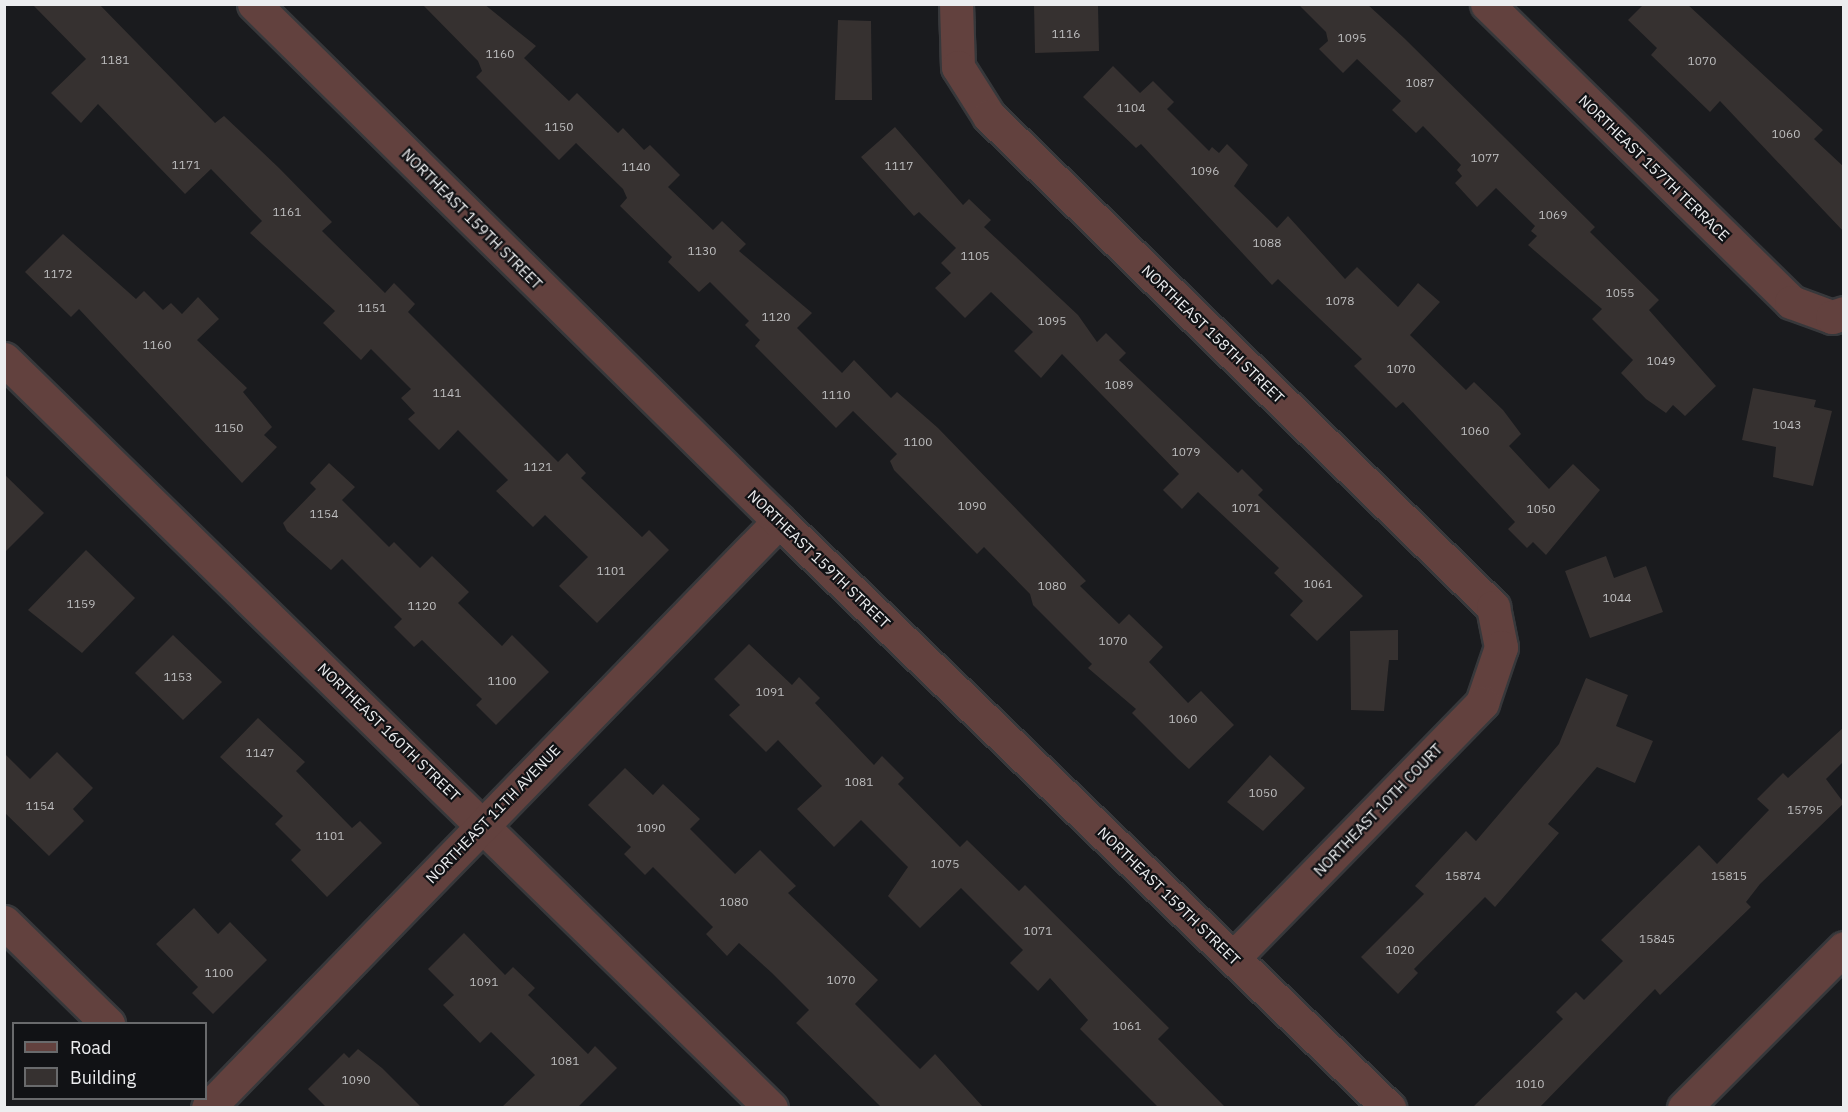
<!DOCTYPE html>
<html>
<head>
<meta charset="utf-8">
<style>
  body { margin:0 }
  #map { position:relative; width:1848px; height:1112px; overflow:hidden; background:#1a1b1e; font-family:"IBM Plex Sans",sans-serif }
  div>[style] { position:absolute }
  .building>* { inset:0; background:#363130 }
  .roads { filter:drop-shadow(2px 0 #37383b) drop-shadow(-2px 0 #37383b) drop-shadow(0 2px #37383b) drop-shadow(0 -2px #37383b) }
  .minor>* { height:33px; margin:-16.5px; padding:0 16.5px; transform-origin:16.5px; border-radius:16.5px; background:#62413e }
  .tertiary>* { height:33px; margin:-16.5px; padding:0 16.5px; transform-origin:16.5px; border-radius:16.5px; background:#62413e }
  span { translate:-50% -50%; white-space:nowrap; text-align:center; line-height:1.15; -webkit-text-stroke:4.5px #111215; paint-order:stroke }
  .number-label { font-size:12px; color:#bebebf }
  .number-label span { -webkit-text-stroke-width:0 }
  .street-label { font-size:15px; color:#ecedef }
  .frame { position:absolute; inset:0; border:6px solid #ecedef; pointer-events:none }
  .legend { position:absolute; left:12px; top:1022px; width:195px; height:78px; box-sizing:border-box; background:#111215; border:2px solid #696a6c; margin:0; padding:8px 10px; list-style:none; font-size:18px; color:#ecedef }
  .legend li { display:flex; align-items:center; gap:12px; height:30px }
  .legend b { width:30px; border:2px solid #696a6c }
</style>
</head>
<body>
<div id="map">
  <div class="building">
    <div style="clip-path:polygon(32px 4px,99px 4px,215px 123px,224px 116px,279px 168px,332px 222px,322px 231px,385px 293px,394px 283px,415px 304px,408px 312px,558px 462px,567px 453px,586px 473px,581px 478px,642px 537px,649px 530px,669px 550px,597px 623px,559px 586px,588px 557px,545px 515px,533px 527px,496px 491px,508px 480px,458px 430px,439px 450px,408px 419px,415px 413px,401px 398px,411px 389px,371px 349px,361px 360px,323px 323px,335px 311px,250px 233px,262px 221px,211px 169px,185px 194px,98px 104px,81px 123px,51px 93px,86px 59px)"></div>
    <div style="clip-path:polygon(422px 4px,484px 4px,536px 46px,524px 58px,569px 101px,577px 93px,618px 133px,623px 128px,644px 150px,650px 145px,680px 175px,668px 187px,713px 230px,722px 221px,746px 244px,739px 251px,812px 313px,797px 328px,842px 373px,854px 360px,891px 398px,897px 392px,938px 428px,1086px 581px,1080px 586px,1119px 624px,1129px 614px,1163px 647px,1149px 662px,1188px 703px,1201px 691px,1234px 725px,1189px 769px,1178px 759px,1132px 713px,1136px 709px,1088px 668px,1092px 664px,1033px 605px,1030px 594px,984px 547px,977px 554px,894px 470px,890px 461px,897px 454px,853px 411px,836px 428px,755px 346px,760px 340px,745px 325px,749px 321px,710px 282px,699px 292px,668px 262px,672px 257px,620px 206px,627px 198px,623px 189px,576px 143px,559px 160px,476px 77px,482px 71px,478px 61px)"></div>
    <div style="clip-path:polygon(1034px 4px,1098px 6px,1099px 51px,1035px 53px)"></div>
    <div style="clip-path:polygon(1298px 4px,1367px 4px,1404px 38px,1595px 227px,1590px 232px,1659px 300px,1649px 310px,1716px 386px,1685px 416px,1673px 405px,1666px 413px,1646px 399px,1621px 373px,1633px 360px,1592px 319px,1602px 309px,1528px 245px,1537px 236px,1531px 231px,1535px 226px,1496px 188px,1477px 207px,1455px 183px,1462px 176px,1457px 170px,1461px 165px,1423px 126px,1416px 133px,1392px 110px,1401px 101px,1357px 59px,1343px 73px,1319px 49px,1328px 41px,1326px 32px)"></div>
    <div style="clip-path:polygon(1644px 4px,1687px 4px,1823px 130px,1814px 139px,1844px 167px,1844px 232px,1720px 101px,1710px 112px,1651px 55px,1657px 48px,1628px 20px)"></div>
    <div style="clip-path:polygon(838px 20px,871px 21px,872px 100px,835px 100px)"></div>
    <div style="clip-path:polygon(1113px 66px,1140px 93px,1153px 81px,1174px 102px,1167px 109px,1209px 151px,1212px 147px,1219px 153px,1227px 144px,1248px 165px,1234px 186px,1277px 228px,1288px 216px,1345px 279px,1357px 267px,1398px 307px,1418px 283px,1440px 302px,1410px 335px,1466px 390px,1474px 382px,1503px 410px,1521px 434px,1509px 446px,1549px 489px,1573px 464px,1600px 490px,1546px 555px,1533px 542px,1527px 548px,1508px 529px,1515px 522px,1403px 402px,1396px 408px,1354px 366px,1362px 359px,1278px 279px,1272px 285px,1141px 144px,1136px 148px,1083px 97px)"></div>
    <div style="clip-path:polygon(895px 127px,963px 205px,969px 199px,991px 220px,984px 227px,1078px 315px,1097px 342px,1106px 333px,1126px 353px,1119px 360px,1238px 473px,1242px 469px,1263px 490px,1258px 495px,1363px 596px,1317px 641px,1290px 615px,1303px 601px,1274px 573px,1279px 568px,1198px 492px,1182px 509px,1163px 490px,1179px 474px,1062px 354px,1041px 378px,1014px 351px,1033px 332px,991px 292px,965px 318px,935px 288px,951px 273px,941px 263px,956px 248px,919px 212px,914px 216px,861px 157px)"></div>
    <div style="clip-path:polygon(63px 234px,136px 299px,144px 291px,163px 310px,171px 303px,182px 314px,198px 297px,219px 319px,197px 340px,247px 388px,243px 392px,272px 427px,264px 435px,277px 447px,242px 483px,79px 309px,71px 317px,25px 272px)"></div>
    <div style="clip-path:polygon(1753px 388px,1816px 400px,1814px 407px,1832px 411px,1813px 486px,1773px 477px,1776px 447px,1742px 440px)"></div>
    <div style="clip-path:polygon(329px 463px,355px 487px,342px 500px,389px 547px,394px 542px,420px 568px,432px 556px,469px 592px,458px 603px,502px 646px,512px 635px,549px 672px,496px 725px,476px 705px,482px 699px,422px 640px,414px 647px,394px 627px,402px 619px,342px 559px,331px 570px,287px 531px,283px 523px,316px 489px,310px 483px)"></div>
    <div style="clip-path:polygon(4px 474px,44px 513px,4px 553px)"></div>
    <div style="clip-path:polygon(86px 550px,135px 598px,82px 653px,28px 610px)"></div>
    <div style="clip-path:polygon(1606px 556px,1614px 578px,1646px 566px,1663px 612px,1590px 638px,1565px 571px)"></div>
    <div style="clip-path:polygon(1398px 630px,1398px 660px,1389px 660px,1384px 711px,1351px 710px,1350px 631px)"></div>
    <div style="clip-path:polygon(173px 635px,222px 682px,183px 720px,135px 673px)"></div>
    <div style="clip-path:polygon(749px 644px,792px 685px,799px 677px,820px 698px,815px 703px,874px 765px,882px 756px,904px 778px,898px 784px,960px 847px,967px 840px,1019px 891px,1025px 885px,1169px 1028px,1158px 1039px,1225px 1107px,1158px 1107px,1080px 1029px,1088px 1020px,1050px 978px,1038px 991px,1010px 963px,1023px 950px,961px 888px,920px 928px,888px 896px,908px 867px,861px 820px,834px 847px,797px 809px,822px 786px,778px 740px,766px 752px,729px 715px,740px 705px,714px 679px)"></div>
    <div style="clip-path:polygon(1586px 678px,1628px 695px,1616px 726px,1653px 741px,1635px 783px,1597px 767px,1548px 824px,1559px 833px,1495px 907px,1485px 897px,1414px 969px,1418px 973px,1398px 994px,1361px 957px,1424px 894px,1415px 886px,1466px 831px,1476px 841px,1559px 744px)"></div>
    <div style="clip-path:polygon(258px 718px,305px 762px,296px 771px,352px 828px,360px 821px,382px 843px,327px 897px,291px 860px,301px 850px,275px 824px,283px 816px,220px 757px)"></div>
    <div style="clip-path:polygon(1844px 727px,1844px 761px,1826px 779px,1844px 803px,1760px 884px,1746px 902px,1751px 907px,1660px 995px,1655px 989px,1540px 1107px,1473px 1107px,1563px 1019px,1556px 1012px,1576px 992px,1584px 1000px,1623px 961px,1601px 940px,1699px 845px,1717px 864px,1769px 810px,1757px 799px,1783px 773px,1788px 778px)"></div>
    <div style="clip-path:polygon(57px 752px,93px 788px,73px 809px,84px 821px,49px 856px,4px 812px,4px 753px,30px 779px)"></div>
    <div style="clip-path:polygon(1270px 755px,1305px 788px,1263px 831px,1227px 802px)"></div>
    <div style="clip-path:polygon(625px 768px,653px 795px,663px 784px,700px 819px,690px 829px,735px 874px,760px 850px,796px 886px,788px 893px,878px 980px,855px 1004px,920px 1069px,935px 1054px,983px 1107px,881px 1107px,796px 1023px,809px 1010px,772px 973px,739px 943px,727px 956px,706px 934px,713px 927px,653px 867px,645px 875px,624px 854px,631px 847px,588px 805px)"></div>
    <div style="clip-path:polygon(194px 908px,218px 934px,230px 922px,267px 960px,213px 1014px,192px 993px,198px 987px,156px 944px)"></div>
    <div style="clip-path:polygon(464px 933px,505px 975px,513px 967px,535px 988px,528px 995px,588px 1054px,595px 1046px,617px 1068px,578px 1107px,502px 1107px,535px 1075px,491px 1032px,480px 1043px,443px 1005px,454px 995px,428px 969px)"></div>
    <div style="clip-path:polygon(358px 1049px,382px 1068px,421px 1107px,326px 1107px,308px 1089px,344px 1053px,349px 1058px)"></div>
  </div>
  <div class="roads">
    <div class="minor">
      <div style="left:956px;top:4px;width:63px;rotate:88.2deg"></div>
      <div style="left:958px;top:67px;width:58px;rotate:57.7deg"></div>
      <div style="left:989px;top:116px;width:704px;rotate:44.25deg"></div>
      <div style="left:1493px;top:607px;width:41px;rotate:78.7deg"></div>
      <div style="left:1501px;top:647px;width:59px;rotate:108.7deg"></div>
      <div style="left:1482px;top:703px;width:356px;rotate:134.3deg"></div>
      <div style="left:1487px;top:4px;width:426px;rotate:44.4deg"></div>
      <div style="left:1791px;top:302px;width:44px;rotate:20.1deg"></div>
      <div style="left:1832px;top:317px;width:13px;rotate:-18deg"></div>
      <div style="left:4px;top:359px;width:1072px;rotate:44.32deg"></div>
      <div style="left:4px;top:922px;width:146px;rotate:44.4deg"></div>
      <div style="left:208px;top:1108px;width:819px;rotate:-45.79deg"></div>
    </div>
    <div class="tertiary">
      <div style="left:254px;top:4px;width:737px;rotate:44.56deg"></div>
      <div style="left:779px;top:521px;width:847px;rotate:43.9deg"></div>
      <div style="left:1684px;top:1108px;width:226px;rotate:-45deg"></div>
    </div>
  </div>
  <div class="number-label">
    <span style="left:1066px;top:34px">1116</span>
    <span style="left:1352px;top:38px">1095</span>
    <span style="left:500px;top:54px">1160</span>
    <span style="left:115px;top:60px">1181</span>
    <span style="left:1702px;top:61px">1070</span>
    <span style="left:1420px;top:83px">1087</span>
    <span style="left:1131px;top:108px">1104</span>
    <span style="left:559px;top:127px">1150</span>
    <span style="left:1786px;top:134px">1060</span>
    <span style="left:1485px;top:158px">1077</span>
    <span style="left:186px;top:165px">1171</span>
    <span style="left:899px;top:166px">1117</span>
    <span style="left:636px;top:167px">1140</span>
    <span style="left:1205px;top:171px">1096</span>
    <span style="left:287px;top:212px">1161</span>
    <span style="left:1553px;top:215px">1069</span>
    <span style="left:1267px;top:243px">1088</span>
    <span style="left:702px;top:251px">1130</span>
    <span style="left:975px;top:256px">1105</span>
    <span style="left:58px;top:274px">1172</span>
    <span style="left:1620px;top:293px">1055</span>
    <span style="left:1340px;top:301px">1078</span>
    <span style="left:372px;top:308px">1151</span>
    <span style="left:776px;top:317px">1120</span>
    <span style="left:1052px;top:321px">1095</span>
    <span style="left:157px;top:345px">1160</span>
    <span style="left:1661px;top:361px">1049</span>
    <span style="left:1401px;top:369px">1070</span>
    <span style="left:1119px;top:385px">1089</span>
    <span style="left:447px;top:393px">1141</span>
    <span style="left:836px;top:395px">1110</span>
    <span style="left:1787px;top:425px">1043</span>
    <span style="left:229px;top:428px">1150</span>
    <span style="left:1475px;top:431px">1060</span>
    <span style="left:918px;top:442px">1100</span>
    <span style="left:1186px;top:452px">1079</span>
    <span style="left:538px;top:467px">1121</span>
    <span style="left:972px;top:506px">1090</span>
    <span style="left:1246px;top:508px">1071</span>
    <span style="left:1541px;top:509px">1050</span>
    <span style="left:324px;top:514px">1154</span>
    <span style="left:611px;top:571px">1101</span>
    <span style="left:1318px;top:584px">1061</span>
    <span style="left:1052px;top:586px">1080</span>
    <span style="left:1617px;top:598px">1044</span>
    <span style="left:81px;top:604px">1159</span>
    <span style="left:422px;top:606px">1120</span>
    <span style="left:1113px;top:641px">1070</span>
    <span style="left:178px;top:677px">1153</span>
    <span style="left:502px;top:681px">1100</span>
    <span style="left:770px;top:692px">1091</span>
    <span style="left:1183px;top:719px">1060</span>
    <span style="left:260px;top:753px">1147</span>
    <span style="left:859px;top:782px">1081</span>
    <span style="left:1263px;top:793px">1050</span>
    <span style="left:40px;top:806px">1154</span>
    <span style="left:1805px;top:810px">15795</span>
    <span style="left:651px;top:828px">1090</span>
    <span style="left:330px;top:836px">1101</span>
    <span style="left:945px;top:864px">1075</span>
    <span style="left:1463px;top:876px">15874</span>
    <span style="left:1729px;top:876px">15815</span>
    <span style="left:734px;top:902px">1080</span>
    <span style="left:1038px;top:931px">1071</span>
    <span style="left:1657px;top:939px">15845</span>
    <span style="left:1400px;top:950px">1020</span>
    <span style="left:219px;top:973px">1100</span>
    <span style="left:841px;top:980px">1070</span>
    <span style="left:484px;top:982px">1091</span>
    <span style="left:1127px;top:1026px">1061</span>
    <span style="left:565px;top:1061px">1081</span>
    <span style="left:356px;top:1080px">1090</span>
    <span style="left:1530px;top:1084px">1010</span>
  </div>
  <div class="street-label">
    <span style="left:1654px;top:168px;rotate:44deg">NORTHEAST 157TH TERRACE</span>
    <span style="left:472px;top:219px;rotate:45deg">NORTHEAST 159TH STREET</span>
    <span style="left:1213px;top:334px;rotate:44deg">NORTHEAST 158TH STREET</span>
    <span style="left:819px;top:559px;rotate:44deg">NORTHEAST 159TH STREET</span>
    <span style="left:389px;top:732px;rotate:44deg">NORTHEAST 160TH STREET</span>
    <span style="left:1378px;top:810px;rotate:-46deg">NORTHEAST 10TH COURT</span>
    <span style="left:493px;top:814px;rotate:-46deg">NORTHEAST 11TH AVENUE</span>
    <span style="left:1169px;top:896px;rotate:44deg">NORTHEAST 159TH STREET</span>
  </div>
  <div class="frame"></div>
  <ul class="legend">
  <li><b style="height:8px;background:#62413e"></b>Road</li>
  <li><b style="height:16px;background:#363130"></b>Building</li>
  </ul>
</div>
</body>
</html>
